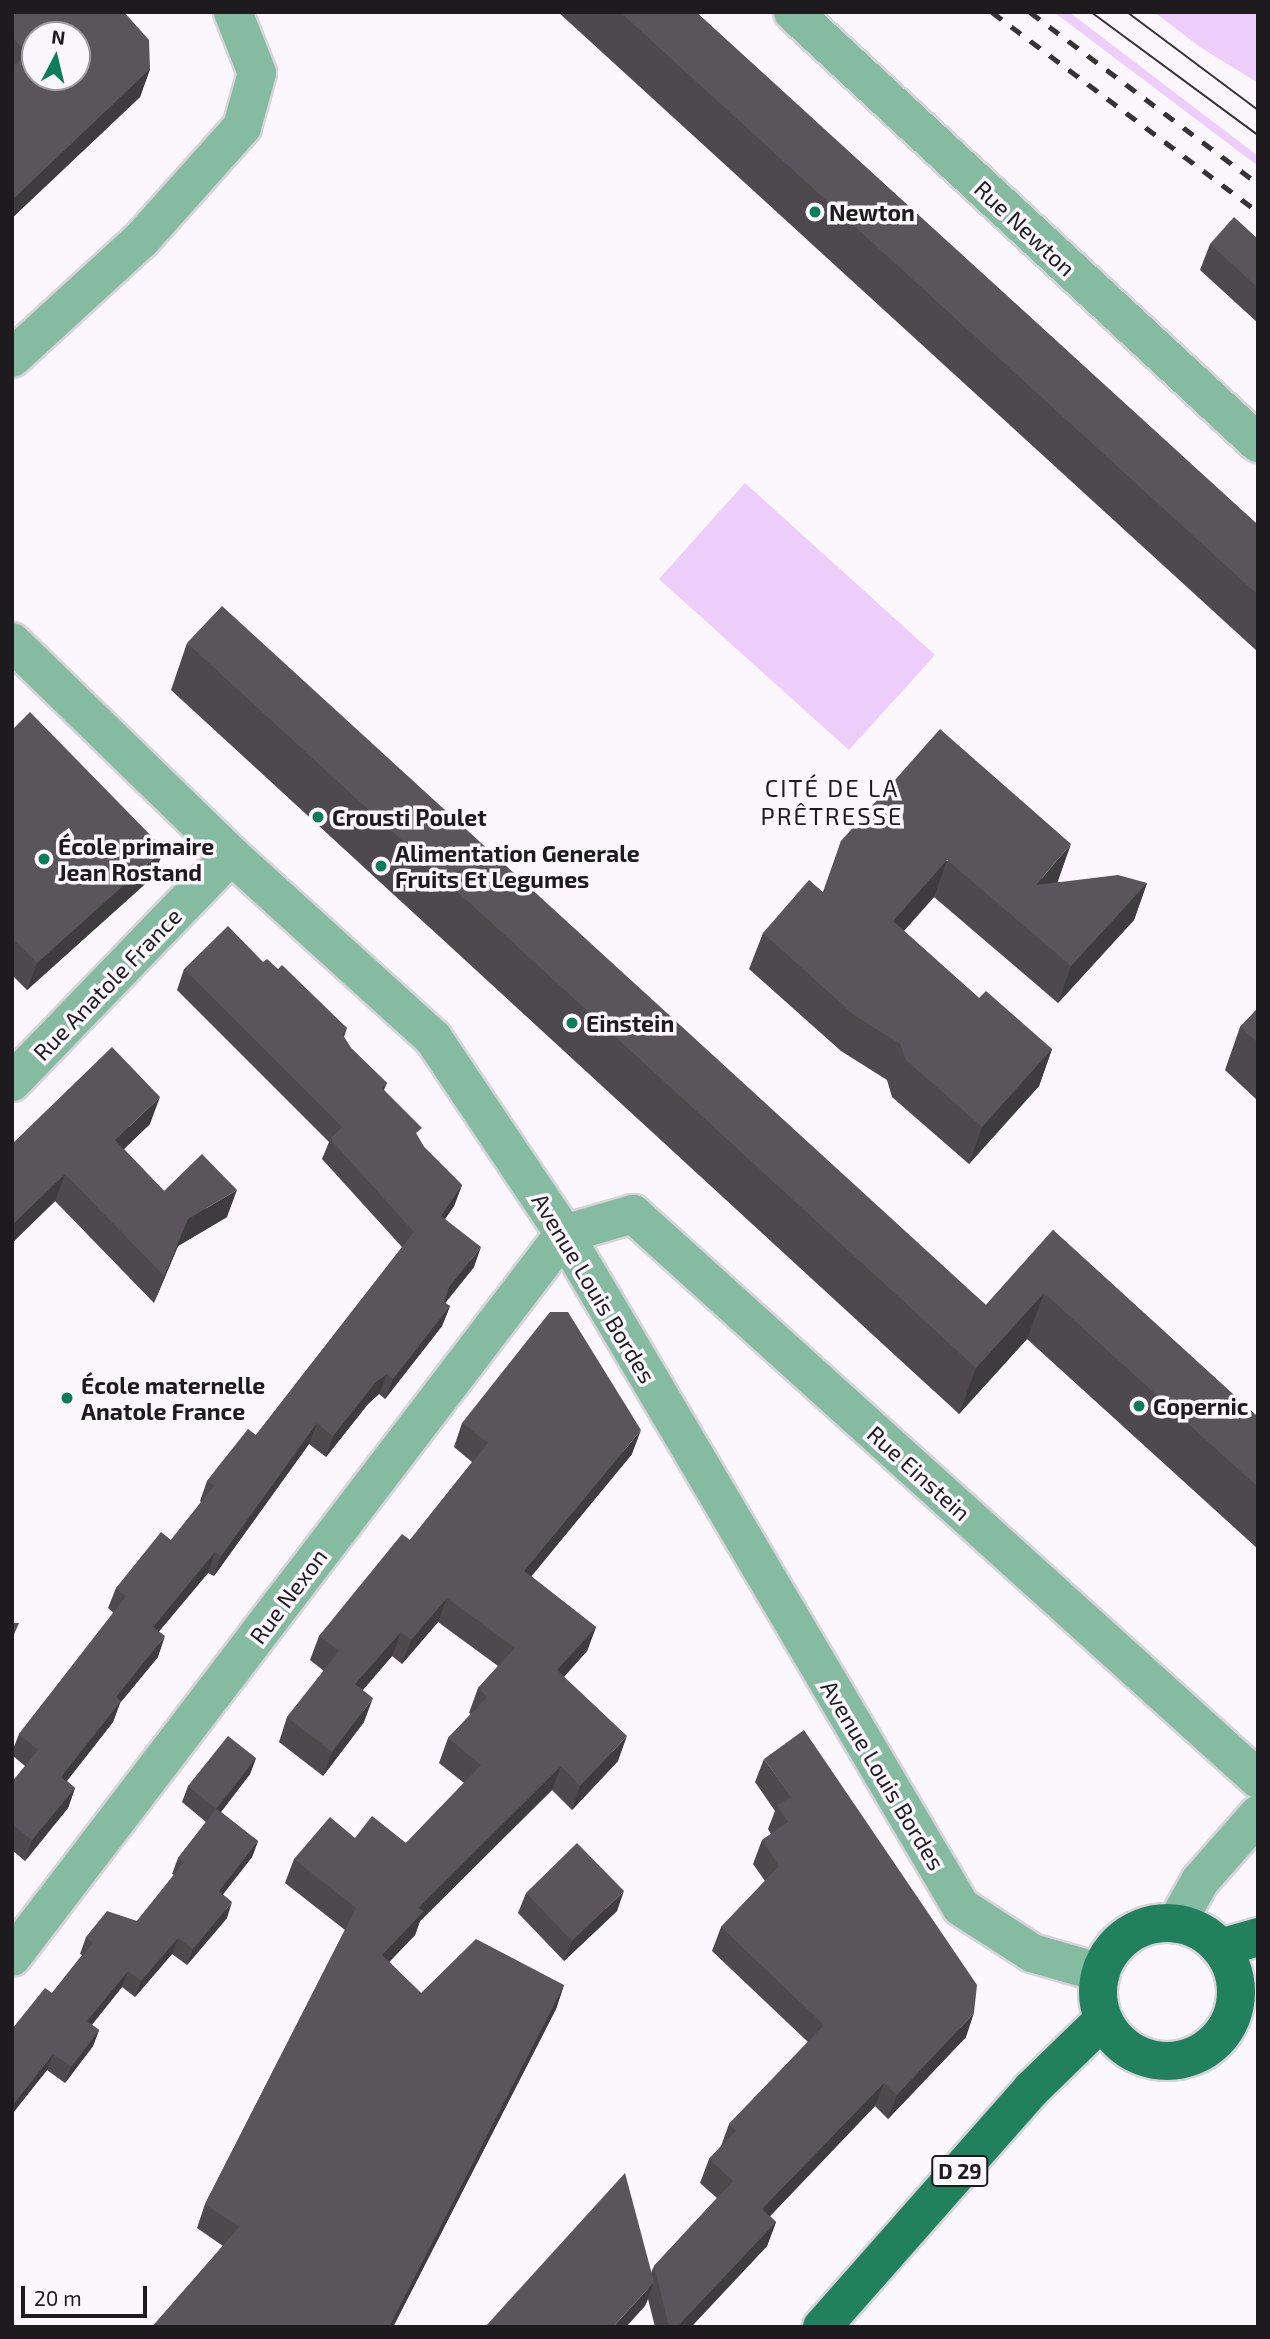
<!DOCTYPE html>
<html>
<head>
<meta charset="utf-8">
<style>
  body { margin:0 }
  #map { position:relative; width:1270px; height:2339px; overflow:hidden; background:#fbf7fd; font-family:"Exo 2",sans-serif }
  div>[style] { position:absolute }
  .green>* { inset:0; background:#edcdfa }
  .roads { filter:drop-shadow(2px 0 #d7d4d9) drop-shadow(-2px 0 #d7d4d9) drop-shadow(0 2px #d7d4d9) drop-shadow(0 -2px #d7d4d9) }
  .street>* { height:38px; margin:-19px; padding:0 19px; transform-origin:19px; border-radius:19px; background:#85bba1 }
  .primary>* { height:38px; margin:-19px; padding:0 19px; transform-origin:19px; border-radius:19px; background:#21805d }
  .primary>.ring { margin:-19px; padding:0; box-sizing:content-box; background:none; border:38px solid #21805d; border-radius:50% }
  .tram>* { height:2px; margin:-1px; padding:0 1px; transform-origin:1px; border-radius:1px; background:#353335 }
  .rail>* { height:5px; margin-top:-2.5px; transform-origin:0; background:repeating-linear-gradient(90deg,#353335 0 12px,transparent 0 24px) }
  .wall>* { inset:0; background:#4d494d }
  .shaded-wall>* { inset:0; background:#3e3c3f }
  .building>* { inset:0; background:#59555a }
  .dots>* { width:19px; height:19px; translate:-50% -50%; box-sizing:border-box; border:4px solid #fbf7fd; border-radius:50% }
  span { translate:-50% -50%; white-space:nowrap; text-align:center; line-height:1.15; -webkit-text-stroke:7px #fbf7fd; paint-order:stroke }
  .shield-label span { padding:2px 5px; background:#fbf7fd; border:2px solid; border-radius:5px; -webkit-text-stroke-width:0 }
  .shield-label { font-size:21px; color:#1d1b1d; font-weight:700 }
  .poi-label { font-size:23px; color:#1d1b1d; font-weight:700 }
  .left { translate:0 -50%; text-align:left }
  .street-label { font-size:23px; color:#1d1b1d }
  .neighbourhood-label { font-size:24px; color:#1d1b1d; letter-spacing:2px }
  .frame { position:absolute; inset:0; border:14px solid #1d1b1d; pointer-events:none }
  .north { position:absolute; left:21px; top:21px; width:70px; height:70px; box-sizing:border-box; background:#fbf7fd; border:2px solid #a29fa3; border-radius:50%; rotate:7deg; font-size:19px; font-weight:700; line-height:28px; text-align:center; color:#1d1b1d }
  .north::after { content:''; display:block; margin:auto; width:24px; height:32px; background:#0d7d59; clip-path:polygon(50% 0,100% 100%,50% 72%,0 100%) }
  .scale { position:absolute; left:21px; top:2286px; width:126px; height:32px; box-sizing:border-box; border:4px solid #1d1b1d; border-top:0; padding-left:9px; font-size:21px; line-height:24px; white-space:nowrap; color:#1d1b1d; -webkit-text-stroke:5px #fbf7fd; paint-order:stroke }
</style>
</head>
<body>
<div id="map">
  <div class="green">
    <div style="clip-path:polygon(1054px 12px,1069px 12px,1258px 156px,1258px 166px)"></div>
    <div style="clip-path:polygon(1154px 12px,1258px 12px,1258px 83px,1200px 47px)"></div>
    <div style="clip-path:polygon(745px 483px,935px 655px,849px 750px,659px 579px)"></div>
  </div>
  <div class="roads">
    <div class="street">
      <div style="left:793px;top:12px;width:634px;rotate:42.83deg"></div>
      <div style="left:12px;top:358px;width:175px;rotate:-42.5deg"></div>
      <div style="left:141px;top:240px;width:152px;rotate:-48.2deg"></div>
      <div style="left:242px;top:127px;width:56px;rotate:-74.5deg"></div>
      <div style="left:257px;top:73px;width:66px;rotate:-111.5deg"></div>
      <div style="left:12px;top:642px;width:305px;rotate:44.2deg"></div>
      <div style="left:231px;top:855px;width:273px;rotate:42.2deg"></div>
      <div style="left:433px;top:1038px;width:236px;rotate:56.2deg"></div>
      <div style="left:564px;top:1234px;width:781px;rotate:59.46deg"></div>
      <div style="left:961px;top:1907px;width:85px;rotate:32.9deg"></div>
      <div style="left:1032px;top:1953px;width:72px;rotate:16.2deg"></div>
      <div style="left:12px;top:1082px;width:315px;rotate:-46deg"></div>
      <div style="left:564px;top:1234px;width:72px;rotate:-16.2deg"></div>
      <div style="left:633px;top:1214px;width:843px;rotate:42.11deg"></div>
      <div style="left:1176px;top:1924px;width:49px;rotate:-60.8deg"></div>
      <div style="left:1200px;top:1881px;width:88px;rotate:-48.7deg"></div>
      <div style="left:12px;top:1957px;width:910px;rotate:-52.64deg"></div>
    </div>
    <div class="primary">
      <div class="ring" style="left:1098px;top:1923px;width:100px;height:100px"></div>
      <div style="left:1220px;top:1948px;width:40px;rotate:-16deg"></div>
      <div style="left:822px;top:2327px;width:317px;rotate:-48.6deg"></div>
      <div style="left:1032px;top:2089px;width:99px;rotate:-44.2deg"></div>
    </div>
  </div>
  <div class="tram">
    <div style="left:1091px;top:12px;width:207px;rotate:36.4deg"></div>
    <div style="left:1127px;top:12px;width:164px;rotate:36.8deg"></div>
  </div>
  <div class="rail">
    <div style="left:992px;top:12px;width:333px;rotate:36.9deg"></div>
    <div style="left:1030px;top:12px;width:286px;rotate:37deg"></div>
  </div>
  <div class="wall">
    <div style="clip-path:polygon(12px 12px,150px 69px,140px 97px,12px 218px)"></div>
    <div style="clip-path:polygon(558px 12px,696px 12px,1258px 525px,1258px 652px)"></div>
    <div style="clip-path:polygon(1258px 239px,1258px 323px,1200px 270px,1210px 244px)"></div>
    <div style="clip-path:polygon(187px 643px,986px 1305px,1053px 1230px,1258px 1417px,1258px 1549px,1027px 1339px,959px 1414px,171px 690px)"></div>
    <div style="clip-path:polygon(12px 730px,154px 876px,27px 990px,12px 975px)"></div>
    <div style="clip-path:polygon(841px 841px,1058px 881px,1057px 882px,1147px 883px,1134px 920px,1058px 1003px,934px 897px,904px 931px,979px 998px,1052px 1049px,1039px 1086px,969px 1164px,892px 1097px,887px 1080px,841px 1051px,749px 969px,763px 933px,823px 892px)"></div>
    <div style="clip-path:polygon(263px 962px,278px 969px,347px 1028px,344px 1037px,351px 1048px,387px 1083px,384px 1090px,418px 1137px,424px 1147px,462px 1185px,454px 1206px,445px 1219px,474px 1267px,445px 1303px,450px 1306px,442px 1326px,385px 1399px,379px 1394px,368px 1404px,326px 1457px,309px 1444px,214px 1576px,208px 1573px,159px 1631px,158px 1657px,120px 1703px,113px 1722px,67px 1781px,75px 1788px,68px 1808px,25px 1861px,12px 1850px,12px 1782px,25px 1766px,12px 1755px,12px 1752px,19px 1734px,114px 1613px,108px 1608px,116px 1588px,171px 1540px,201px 1502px,200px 1501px,207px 1481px,256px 1435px,402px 1247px,322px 1159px,329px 1142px,177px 990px,184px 969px)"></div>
    <div style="clip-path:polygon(1258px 1008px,1258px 1101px,1225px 1070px,1240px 1027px)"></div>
    <div style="clip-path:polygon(150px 1124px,124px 1149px,164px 1191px,227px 1217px,178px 1246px,154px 1303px,55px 1201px,12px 1243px,12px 1144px)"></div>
    <div style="clip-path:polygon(462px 1423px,632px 1454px,531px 1576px,596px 1627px,587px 1651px,564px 1677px,618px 1761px,572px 1810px,552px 1790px,420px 1921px,415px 1935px,389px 1962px,421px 1993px,564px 1985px,556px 2009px,393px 2327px,152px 2327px,223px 2246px,197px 2228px,205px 2204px,345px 1930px,285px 1883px,294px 1859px,355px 1838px,406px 1843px,464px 1783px,439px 1763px,448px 1738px,471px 1714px,469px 1713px,478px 1688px,498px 1666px,438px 1622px,402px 1664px,392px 1656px,363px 1690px,364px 1722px,323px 1776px,279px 1742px,287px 1717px,324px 1671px,310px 1660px,319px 1636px,410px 1540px,472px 1462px,454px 1447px)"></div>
    <div style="clip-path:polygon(256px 1758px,250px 1774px,221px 1812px,258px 1841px,252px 1857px,223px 1894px,227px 1918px,187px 1965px,172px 1954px,135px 1997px,122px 1987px,92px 2025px,99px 2030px,93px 2046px,65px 2083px,47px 2070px,12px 2114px,12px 2029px,52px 1993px,82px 1955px,80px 1954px,86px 1937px,137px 1921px,174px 1875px,172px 1874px,178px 1858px,206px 1822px,182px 1802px,188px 1786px)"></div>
    <div style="clip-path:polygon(764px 1759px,966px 2037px,888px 2119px,875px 2106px,770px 2216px,776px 2222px,767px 2246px,691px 2327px,655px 2327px,648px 2299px,645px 2306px,651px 2273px,654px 2266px,717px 2198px,700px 2183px,709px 2159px,721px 2146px,729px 2124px,808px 2042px,712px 1951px,721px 1927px,765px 1881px,753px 1864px,762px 1840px,771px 1834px,768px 1829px,775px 1811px,755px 1782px)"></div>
    <div style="clip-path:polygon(526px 1893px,617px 1911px,564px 1961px,518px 1913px)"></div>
  </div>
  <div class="shaded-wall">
    <div style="clip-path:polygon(150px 69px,140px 97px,12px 218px,12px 200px)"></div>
    <div style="clip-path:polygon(1071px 844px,1058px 881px,1023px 921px,1036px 885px)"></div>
    <div style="clip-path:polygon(164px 849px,154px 876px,27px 990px,37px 963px)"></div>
    <div style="clip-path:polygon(947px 860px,934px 897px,879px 958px,893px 921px)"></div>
    <div style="clip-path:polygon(1147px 883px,1134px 920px,1058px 1003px,1071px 966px)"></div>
    <div style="clip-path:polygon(1052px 1049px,1039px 1086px,969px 1164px,982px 1127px)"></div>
    <div style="clip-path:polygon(160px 1097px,150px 1124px,105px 1167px,115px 1140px)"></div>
    <div style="clip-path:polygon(65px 1174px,55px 1201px,12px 1243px,12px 1225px)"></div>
    <div style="clip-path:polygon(462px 1185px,454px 1206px,433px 1236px,441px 1216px)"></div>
    <div style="clip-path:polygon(237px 1190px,227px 1217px,178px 1246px,154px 1303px,164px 1276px,188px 1219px)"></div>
    <div style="clip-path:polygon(481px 1247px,474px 1267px,442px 1307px,449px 1287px)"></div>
    <div style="clip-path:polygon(1044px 1293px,1027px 1339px,959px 1414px,976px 1368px)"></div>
    <div style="clip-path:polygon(450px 1306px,442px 1326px,385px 1399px,393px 1379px)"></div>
    <div style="clip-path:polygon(387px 1374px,379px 1394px,368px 1404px,326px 1457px,333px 1436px,375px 1383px)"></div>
    <div style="clip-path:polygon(317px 1423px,309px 1444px,214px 1576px,221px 1556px)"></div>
    <div style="clip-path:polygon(641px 1430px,632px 1454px,516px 1595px,524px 1571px)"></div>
    <div style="clip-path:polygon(215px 1552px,208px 1573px,146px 1647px,153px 1627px)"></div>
    <div style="clip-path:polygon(447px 1598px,438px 1622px,402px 1664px,411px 1640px)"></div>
    <div style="clip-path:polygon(596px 1627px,587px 1651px,548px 1694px,557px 1670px)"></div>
    <div style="clip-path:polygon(401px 1632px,392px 1656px,347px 1708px,355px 1684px)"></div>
    <div style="clip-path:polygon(165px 1636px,158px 1657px,120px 1703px,113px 1722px,54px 1797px,61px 1777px,116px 1697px)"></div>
    <div style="clip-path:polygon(373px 1698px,364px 1722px,323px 1776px,332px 1752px)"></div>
    <div style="clip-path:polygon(627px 1736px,618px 1761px,572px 1810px,580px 1786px)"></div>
    <div style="clip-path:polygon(256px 1758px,250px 1774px,211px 1825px,216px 1809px)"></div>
    <div style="clip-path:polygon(561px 1766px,552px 1790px,420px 1921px,415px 1935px,373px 1979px,382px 1955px,418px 1908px)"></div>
    <div style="clip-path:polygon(75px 1788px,68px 1808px,25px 1861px,32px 1840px)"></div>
    <div style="clip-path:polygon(258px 1841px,252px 1857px,213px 1907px,219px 1891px)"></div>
    <div style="clip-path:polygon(624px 1891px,617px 1911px,564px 1961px,572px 1941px)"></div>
    <div style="clip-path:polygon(232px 1902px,227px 1918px,187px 1965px,193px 1949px)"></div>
    <div style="clip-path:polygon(178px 1938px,172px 1954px,135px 1997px,141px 1981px)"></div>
    <div style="clip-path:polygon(128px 1971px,122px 1987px,81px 2037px,87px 2021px)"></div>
    <div style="clip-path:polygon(564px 1985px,556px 2009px,393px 2327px,389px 2327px)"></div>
    <div style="clip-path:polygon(974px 2013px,966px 2037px,888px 2119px,897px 2095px)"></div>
    <div style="clip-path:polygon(99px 2030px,93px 2046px,65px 2083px,71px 2067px)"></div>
    <div style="clip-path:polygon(53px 2054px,47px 2070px,12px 2114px,12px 2106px)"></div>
    <div style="clip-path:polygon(884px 2083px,875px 2106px,754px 2233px,762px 2209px)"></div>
    <div style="clip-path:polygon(776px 2222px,767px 2246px,691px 2327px,677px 2327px)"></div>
    <div style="clip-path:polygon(654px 2282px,645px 2306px,626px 2327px,613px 2327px)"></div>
  </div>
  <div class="building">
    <div style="clip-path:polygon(evenodd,12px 12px,124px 12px,149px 40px,150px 69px,12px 200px,12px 67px,27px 53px,12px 37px,12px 12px,35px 35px,77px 35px,77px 77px,35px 77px,35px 35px)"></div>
    <div style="clip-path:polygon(620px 12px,696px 12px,1258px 525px,1258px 595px)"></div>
    <div style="clip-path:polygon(1234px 217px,1258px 239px,1258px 288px,1210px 244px)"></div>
    <div style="clip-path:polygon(222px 606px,986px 1305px,1053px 1230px,1258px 1417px,1258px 1487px,1044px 1293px,976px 1368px,187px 643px)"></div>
    <div style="clip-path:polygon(30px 712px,164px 849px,37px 963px,12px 938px,12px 730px)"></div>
    <div style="clip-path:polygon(940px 729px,1071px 844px,1036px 885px,1118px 875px,1147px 883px,1071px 966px,947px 860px,893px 921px,979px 998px,986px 991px,1052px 1049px,982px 1127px,906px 1060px,900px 1044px,854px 1015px,763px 933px,809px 880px,824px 893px,841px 841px)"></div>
    <div style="clip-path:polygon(228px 926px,263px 962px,267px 959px,278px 969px,282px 965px,347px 1028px,342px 1034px,351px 1048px,387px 1083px,382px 1088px,422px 1128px,416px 1133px,424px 1147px,462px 1185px,441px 1216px,481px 1247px,449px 1287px,444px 1302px,450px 1306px,393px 1379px,387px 1374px,375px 1383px,333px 1436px,317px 1423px,221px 1556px,215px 1552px,153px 1627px,165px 1636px,116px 1697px,121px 1701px,61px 1777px,75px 1788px,32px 1840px,12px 1824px,12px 1782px,38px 1750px,19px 1734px,126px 1596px,116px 1588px,161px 1532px,171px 1540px,214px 1486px,207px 1481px,217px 1468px,248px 1429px,256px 1435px,414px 1232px,330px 1139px,342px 1127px,184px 969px)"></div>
    <div style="clip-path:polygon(1258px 1008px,1258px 1043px,1240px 1027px)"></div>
    <div style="clip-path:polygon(112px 1047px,160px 1097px,115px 1140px,164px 1191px,202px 1154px,237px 1190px,188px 1219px,164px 1276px,65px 1174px,12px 1225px,12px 1144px)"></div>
    <div style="clip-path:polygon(550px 1312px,568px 1312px,641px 1430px,524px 1571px,596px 1627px,557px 1670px,627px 1736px,580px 1786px,561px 1766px,418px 1908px,424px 1911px,382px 1955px,421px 1993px,476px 1939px,564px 1985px,389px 2327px,152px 2327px,239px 2227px,205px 2204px,356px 1908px,294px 1859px,330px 1817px,355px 1838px,372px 1816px,406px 1843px,481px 1765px,448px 1738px,487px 1697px,478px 1688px,515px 1648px,447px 1598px,411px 1640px,401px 1632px,355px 1684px,373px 1698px,332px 1752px,287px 1717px,339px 1651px,319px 1636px,402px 1534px,410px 1540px,488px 1443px,462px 1423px)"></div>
    <div style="clip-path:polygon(12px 1623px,19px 1623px,12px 1639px)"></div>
    <div style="clip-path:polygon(804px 1730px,977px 1985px,974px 2013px,897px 2095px,884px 2083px,762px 2209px,776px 2222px,677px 2327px,669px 2327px,654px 2266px,733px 2181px,709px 2159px,736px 2131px,729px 2124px,824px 2025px,721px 1927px,779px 1866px,762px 1840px,788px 1822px,777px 1805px,791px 1797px,764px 1759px)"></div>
    <div style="clip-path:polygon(228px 1736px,256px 1758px,216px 1809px,258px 1841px,219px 1891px,232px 1902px,193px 1949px,178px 1938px,141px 1981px,128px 1971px,87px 2021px,99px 2030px,71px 2067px,53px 2054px,12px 2106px,12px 2029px,45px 1988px,52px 1993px,93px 1943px,86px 1937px,107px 1911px,137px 1921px,184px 1862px,178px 1858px,216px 1809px,188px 1786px)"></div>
    <div style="clip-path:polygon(577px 1843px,624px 1891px,572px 1941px,526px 1893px)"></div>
    <div style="clip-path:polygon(625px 2173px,654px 2282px,613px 2327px,485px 2327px)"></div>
  </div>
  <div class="dots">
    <div style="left:815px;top:212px;background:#0d7d59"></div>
    <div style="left:318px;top:817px;background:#0d7d59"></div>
    <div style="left:44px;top:859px;background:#0d7d59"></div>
    <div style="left:381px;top:866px;background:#0d7d59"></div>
    <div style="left:572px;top:1023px;background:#0d7d59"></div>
    <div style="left:67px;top:1398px;background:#0d7d59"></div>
    <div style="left:1139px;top:1406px;background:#0d7d59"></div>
  </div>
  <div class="shield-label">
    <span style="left:960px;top:2171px">D 29</span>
  </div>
  <div class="poi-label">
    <span class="left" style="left:829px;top:212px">Newton</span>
    <span class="left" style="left:332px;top:817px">Crousti Poulet</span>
    <span class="left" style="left:58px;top:859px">École primaire<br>Jean Rostand</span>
    <span class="left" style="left:395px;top:866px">Alimentation Generale<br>Fruits Et Legumes</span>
    <span class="left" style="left:586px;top:1023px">Einstein</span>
    <span class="left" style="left:81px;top:1398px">École maternelle<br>Anatole France</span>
    <span class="left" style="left:1153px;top:1406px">Copernic</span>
  </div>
  <div class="street-label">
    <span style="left:1025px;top:228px;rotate:43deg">Rue Newton</span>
    <span style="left:107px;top:984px;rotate:-46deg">Rue Anatole France</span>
    <span style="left:594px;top:1288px;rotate:59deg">Avenue Louis Bordes</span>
    <span style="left:919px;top:1473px;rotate:42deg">Rue Einstein</span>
    <span style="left:288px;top:1596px;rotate:-53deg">Rue Nexon</span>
    <span style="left:883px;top:1775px;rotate:59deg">Avenue Louis Bordes</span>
  </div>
  <div class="neighbourhood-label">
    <span style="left:832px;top:802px">CITÉ DE LA<br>PRÊTRESSE</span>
  </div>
  <div class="frame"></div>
  <div class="north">N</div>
  <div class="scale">20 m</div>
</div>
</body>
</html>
